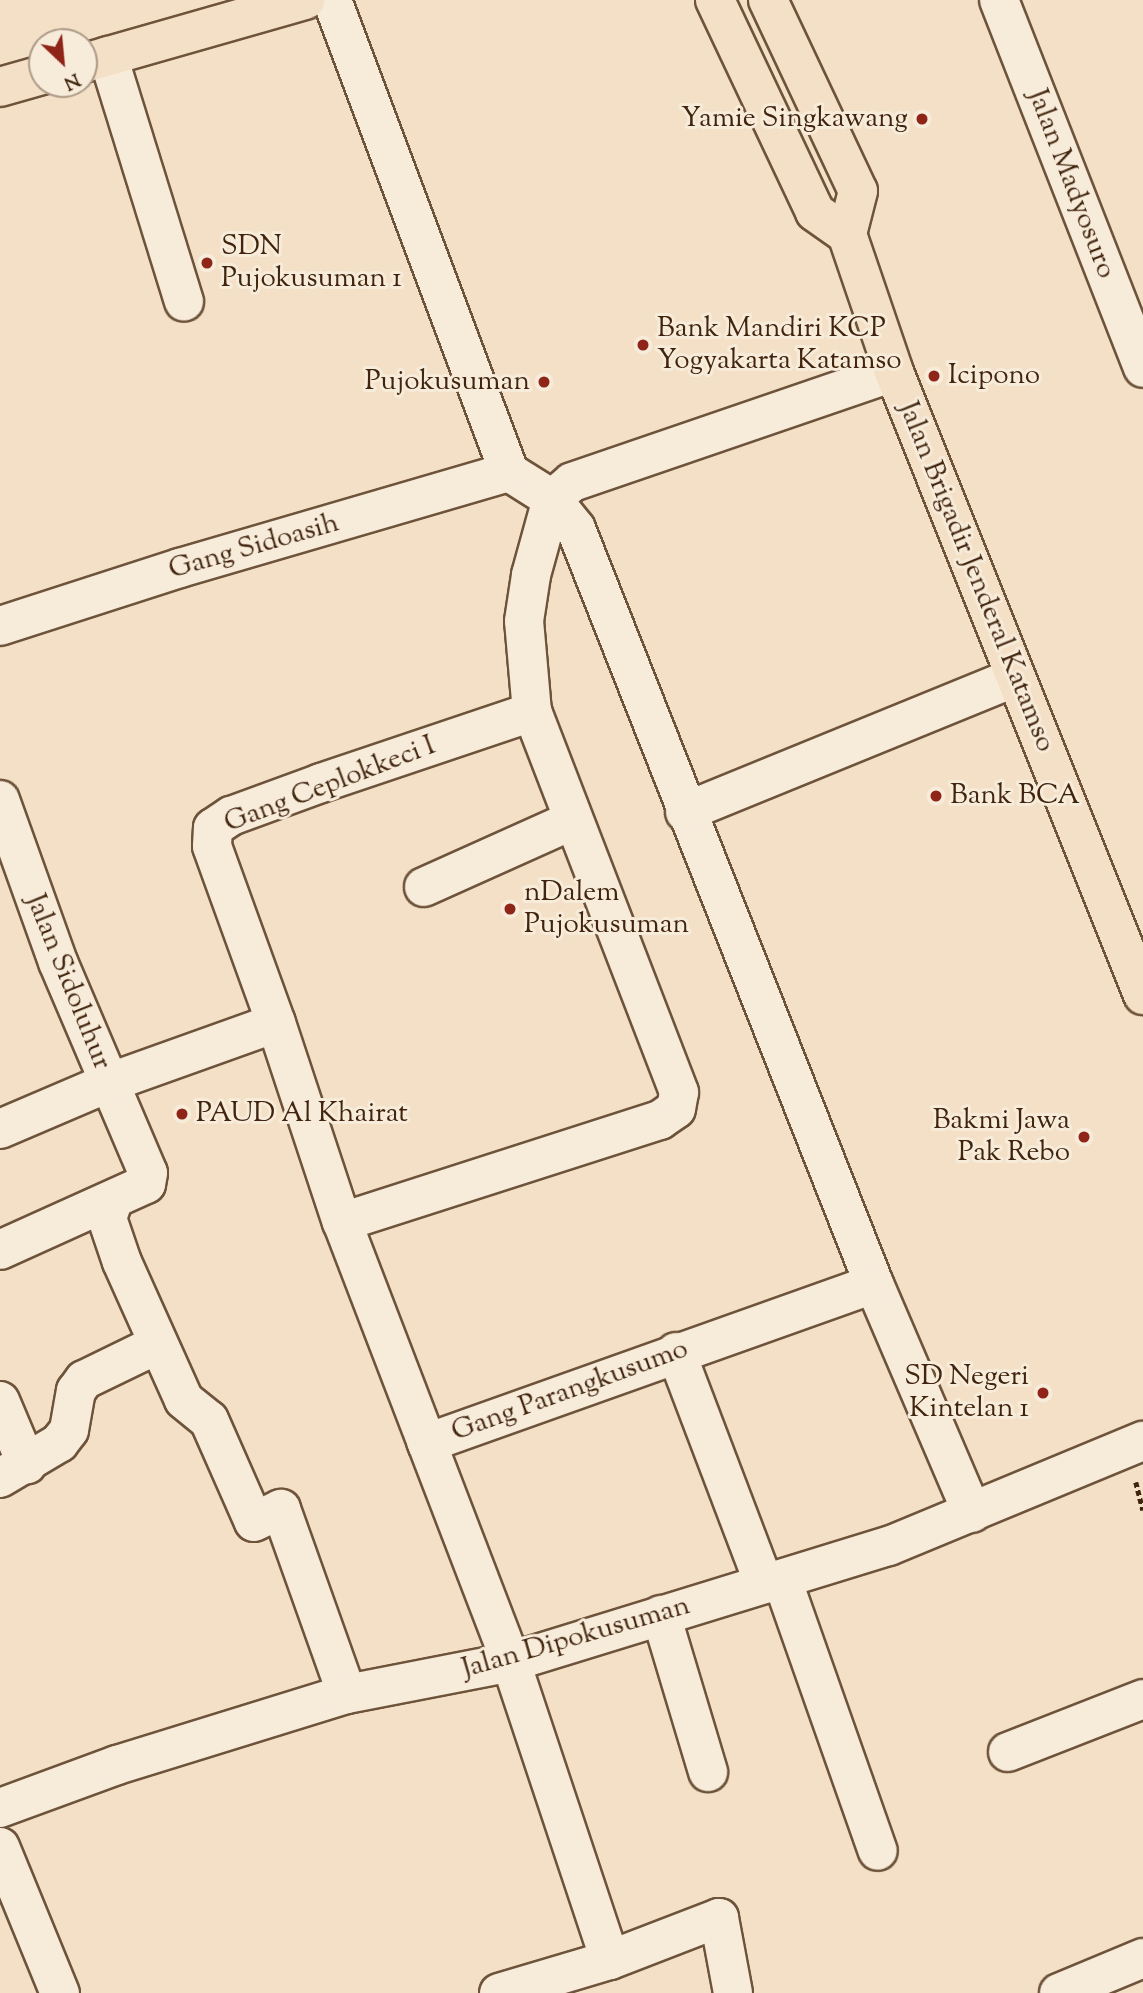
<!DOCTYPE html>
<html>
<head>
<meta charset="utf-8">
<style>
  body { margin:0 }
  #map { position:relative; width:1143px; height:1993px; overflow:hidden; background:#f3e0c6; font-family:"Sorts Mill Goudy",serif }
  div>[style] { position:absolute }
  .path>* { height:4.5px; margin-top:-2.25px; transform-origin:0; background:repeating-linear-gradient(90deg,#41240d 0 5px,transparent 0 8.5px) }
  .roads { filter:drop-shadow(2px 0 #6e533b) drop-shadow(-2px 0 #6e533b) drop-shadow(0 2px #6e533b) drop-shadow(0 -2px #6e533b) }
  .minor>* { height:38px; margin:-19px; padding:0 19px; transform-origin:19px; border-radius:19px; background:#f7ebda }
  .major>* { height:38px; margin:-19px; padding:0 19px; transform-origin:19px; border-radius:19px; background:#f3e0c6 }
  .dots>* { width:19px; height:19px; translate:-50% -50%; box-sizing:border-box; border:4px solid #f7ebda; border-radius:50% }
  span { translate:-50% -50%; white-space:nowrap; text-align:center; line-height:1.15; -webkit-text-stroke:6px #f7ebda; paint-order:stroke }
  .poi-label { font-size:28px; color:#41240d }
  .right { translate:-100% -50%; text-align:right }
  .left { translate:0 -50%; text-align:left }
  .street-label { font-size:28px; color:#41240d }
  .north { position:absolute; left:28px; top:28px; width:70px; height:70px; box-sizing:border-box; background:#f7ebda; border:2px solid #ae9b88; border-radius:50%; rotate:154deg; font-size:19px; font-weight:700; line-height:28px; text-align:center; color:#41240d }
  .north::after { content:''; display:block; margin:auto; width:24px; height:32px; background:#8f2418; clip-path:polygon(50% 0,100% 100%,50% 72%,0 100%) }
</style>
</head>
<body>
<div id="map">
  <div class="path">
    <div style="left:1136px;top:1482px;width:29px;rotate:76deg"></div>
  </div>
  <div class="roads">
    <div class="minor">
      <div style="left:332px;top:0;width:504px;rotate:69.44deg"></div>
      <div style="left:509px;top:472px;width:51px;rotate:32.1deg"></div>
      <div style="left:552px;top:499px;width:38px;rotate:51deg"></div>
      <div style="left:576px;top:529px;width:812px;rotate:68.46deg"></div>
      <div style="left:874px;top:1284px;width:249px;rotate:66.8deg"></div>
      <div style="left:999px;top:0;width:395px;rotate:68.6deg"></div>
      <div style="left:108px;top:56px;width:257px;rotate:72.8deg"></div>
      <div style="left:0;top:626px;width:189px;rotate:-17.9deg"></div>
      <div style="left:180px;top:568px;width:343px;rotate:-16.3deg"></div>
      <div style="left:0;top:800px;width:172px;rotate:70.3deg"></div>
      <div style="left:58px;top:962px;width:229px;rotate:66.9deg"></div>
      <div style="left:148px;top:1173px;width:11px;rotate:100deg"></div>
      <div style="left:146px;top:1184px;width:160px;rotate:155.7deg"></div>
      <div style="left:685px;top:812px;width:357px;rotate:-22.2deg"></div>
      <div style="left:424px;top:887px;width:161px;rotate:-24.2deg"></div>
      <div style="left:276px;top:1023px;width:210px;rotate:71.7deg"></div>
      <div style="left:0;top:1129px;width:117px;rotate:-23.1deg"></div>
      <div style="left:108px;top:1083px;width:178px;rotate:-19.7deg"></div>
      <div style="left:276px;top:1023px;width:188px;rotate:-109.9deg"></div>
      <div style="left:212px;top:846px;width:18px;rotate:-87deg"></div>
      <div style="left:213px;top:828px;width:22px;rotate:-34deg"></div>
      <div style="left:231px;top:816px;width:96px;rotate:-20.1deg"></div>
      <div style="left:321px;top:783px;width:223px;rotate:-18.6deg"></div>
      <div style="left:113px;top:1201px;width:18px;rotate:109deg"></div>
      <div style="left:107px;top:1218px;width:46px;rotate:71.2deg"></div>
      <div style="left:122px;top:1262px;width:151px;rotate:65.8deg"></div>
      <div style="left:184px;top:1400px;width:32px;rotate:39deg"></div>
      <div style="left:209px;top:1420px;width:111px;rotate:66.2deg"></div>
      <div style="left:254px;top:1522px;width:30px;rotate:-26deg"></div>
      <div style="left:281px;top:1509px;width:196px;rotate:70.4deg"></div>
      <div style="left:676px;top:1352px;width:248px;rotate:69.2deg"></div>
      <div style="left:0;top:1401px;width:69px;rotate:67.1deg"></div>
      <div style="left:427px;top:1443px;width:237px;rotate:-111deg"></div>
      <div style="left:342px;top:1222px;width:334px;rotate:-17.8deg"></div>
      <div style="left:660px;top:1120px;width:19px;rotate:-35deg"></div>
      <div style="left:676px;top:1109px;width:17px;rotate:-80deg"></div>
      <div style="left:679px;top:1092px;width:407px;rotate:-111.1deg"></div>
      <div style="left:532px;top:712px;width:91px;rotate:-95deg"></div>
      <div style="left:524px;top:621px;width:47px;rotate:-81.3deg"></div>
      <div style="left:531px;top:575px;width:79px;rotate:-74.6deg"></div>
      <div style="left:552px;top:499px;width:26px;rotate:-40deg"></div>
      <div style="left:572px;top:482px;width:340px;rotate:-18.9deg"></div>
      <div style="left:0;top:1478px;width:69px;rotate:-30.7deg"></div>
      <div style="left:59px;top:1443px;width:16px;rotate:-52deg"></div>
      <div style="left:69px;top:1430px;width:40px;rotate:-80deg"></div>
      <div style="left:76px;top:1391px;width:14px;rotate:-54deg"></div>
      <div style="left:84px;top:1380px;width:82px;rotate:-25.9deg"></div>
      <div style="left:782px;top:1579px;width:288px;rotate:70.6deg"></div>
      <div style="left:661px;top:1615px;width:164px;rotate:73.3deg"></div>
      <div style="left:1008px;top:1752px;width:145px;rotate:-21.4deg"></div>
      <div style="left:0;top:1808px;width:125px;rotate:-20.2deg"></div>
      <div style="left:117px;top:1765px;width:241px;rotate:-17.2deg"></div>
      <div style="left:347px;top:1694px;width:167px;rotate:-11deg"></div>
      <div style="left:511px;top:1662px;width:395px;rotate:-17.1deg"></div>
      <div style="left:889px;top:1546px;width:275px;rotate:-22.5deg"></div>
      <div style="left:0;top:1847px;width:158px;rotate:67.7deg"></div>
      <div style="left:610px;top:1960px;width:314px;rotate:-108.4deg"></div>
      <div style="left:511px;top:1662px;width:235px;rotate:-111deg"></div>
      <div style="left:427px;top:1443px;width:474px;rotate:-19.6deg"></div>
      <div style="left:499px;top:1993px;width:116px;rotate:-16.6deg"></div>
      <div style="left:610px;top:1960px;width:117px;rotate:-21.1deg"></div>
      <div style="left:719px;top:1918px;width:76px;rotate:79.4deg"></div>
      <div style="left:1059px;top:1993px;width:91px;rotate:-22.6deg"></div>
    </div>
    <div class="major">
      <div style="left:715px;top:0;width:234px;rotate:64.7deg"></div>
      <div style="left:815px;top:212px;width:39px;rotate:35deg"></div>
      <div style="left:768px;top:0;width:211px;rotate:64.8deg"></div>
      <div style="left:858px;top:191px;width:44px;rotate:104.3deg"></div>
      <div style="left:847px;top:234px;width:146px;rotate:71.2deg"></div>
      <div style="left:894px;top:372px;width:671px;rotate:68.21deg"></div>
      <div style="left:84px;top:63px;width:230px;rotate:-15.9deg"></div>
      <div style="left:0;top:87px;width:44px;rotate:-15.9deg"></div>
    </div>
  </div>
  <div class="dots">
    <div style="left:922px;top:119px;background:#8f2418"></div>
    <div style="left:207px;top:263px;background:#8f2418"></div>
    <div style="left:643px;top:345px;background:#8f2418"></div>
    <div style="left:934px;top:376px;background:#8f2418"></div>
    <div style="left:544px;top:382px;background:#8f2418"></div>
    <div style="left:936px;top:796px;background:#8f2418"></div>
    <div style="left:510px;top:909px;background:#8f2418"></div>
    <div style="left:182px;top:1114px;background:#8f2418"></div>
    <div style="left:1084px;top:1137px;background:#8f2418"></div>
    <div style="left:1043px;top:1393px;background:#8f2418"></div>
  </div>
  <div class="poi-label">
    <span class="right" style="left:908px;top:119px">Yamie Singkawang</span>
    <span class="left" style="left:221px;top:263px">SDN<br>Pujokusuman 1</span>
    <span class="left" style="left:657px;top:345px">Bank Mandiri KCP<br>Yogyakarta Katamso</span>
    <span class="left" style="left:948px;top:376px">Icipono</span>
    <span class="right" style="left:530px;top:382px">Pujokusuman</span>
    <span class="left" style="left:950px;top:796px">Bank BCA</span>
    <span class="left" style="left:524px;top:909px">nDalem<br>Pujokusuman</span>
    <span class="left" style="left:196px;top:1114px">PAUD Al Khairat</span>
    <span class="right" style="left:1070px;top:1137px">Bakmi Jawa<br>Pak Rebo</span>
    <span class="right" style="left:1029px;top:1393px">SD Negeri<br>Kintelan 1</span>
  </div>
  <div class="street-label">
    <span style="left:1071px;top:184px;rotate:69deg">Jalan Madyosuro</span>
    <span style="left:254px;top:547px;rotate:-16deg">Gang Sidoasih</span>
    <span style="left:976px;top:577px;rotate:68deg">Jalan Brigadir Jenderal Katamso</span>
    <span style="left:330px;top:785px;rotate:-21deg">Gang Ceplokkeci I</span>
    <span style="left:68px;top:982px;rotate:68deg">Jalan Sidoluhur</span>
    <span style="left:570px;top:1391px;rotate:-20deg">Gang Parangkusumo</span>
    <span style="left:576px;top:1638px;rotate:-16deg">Jalan Dipokusuman</span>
  </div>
  <div class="north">N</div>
</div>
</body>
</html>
